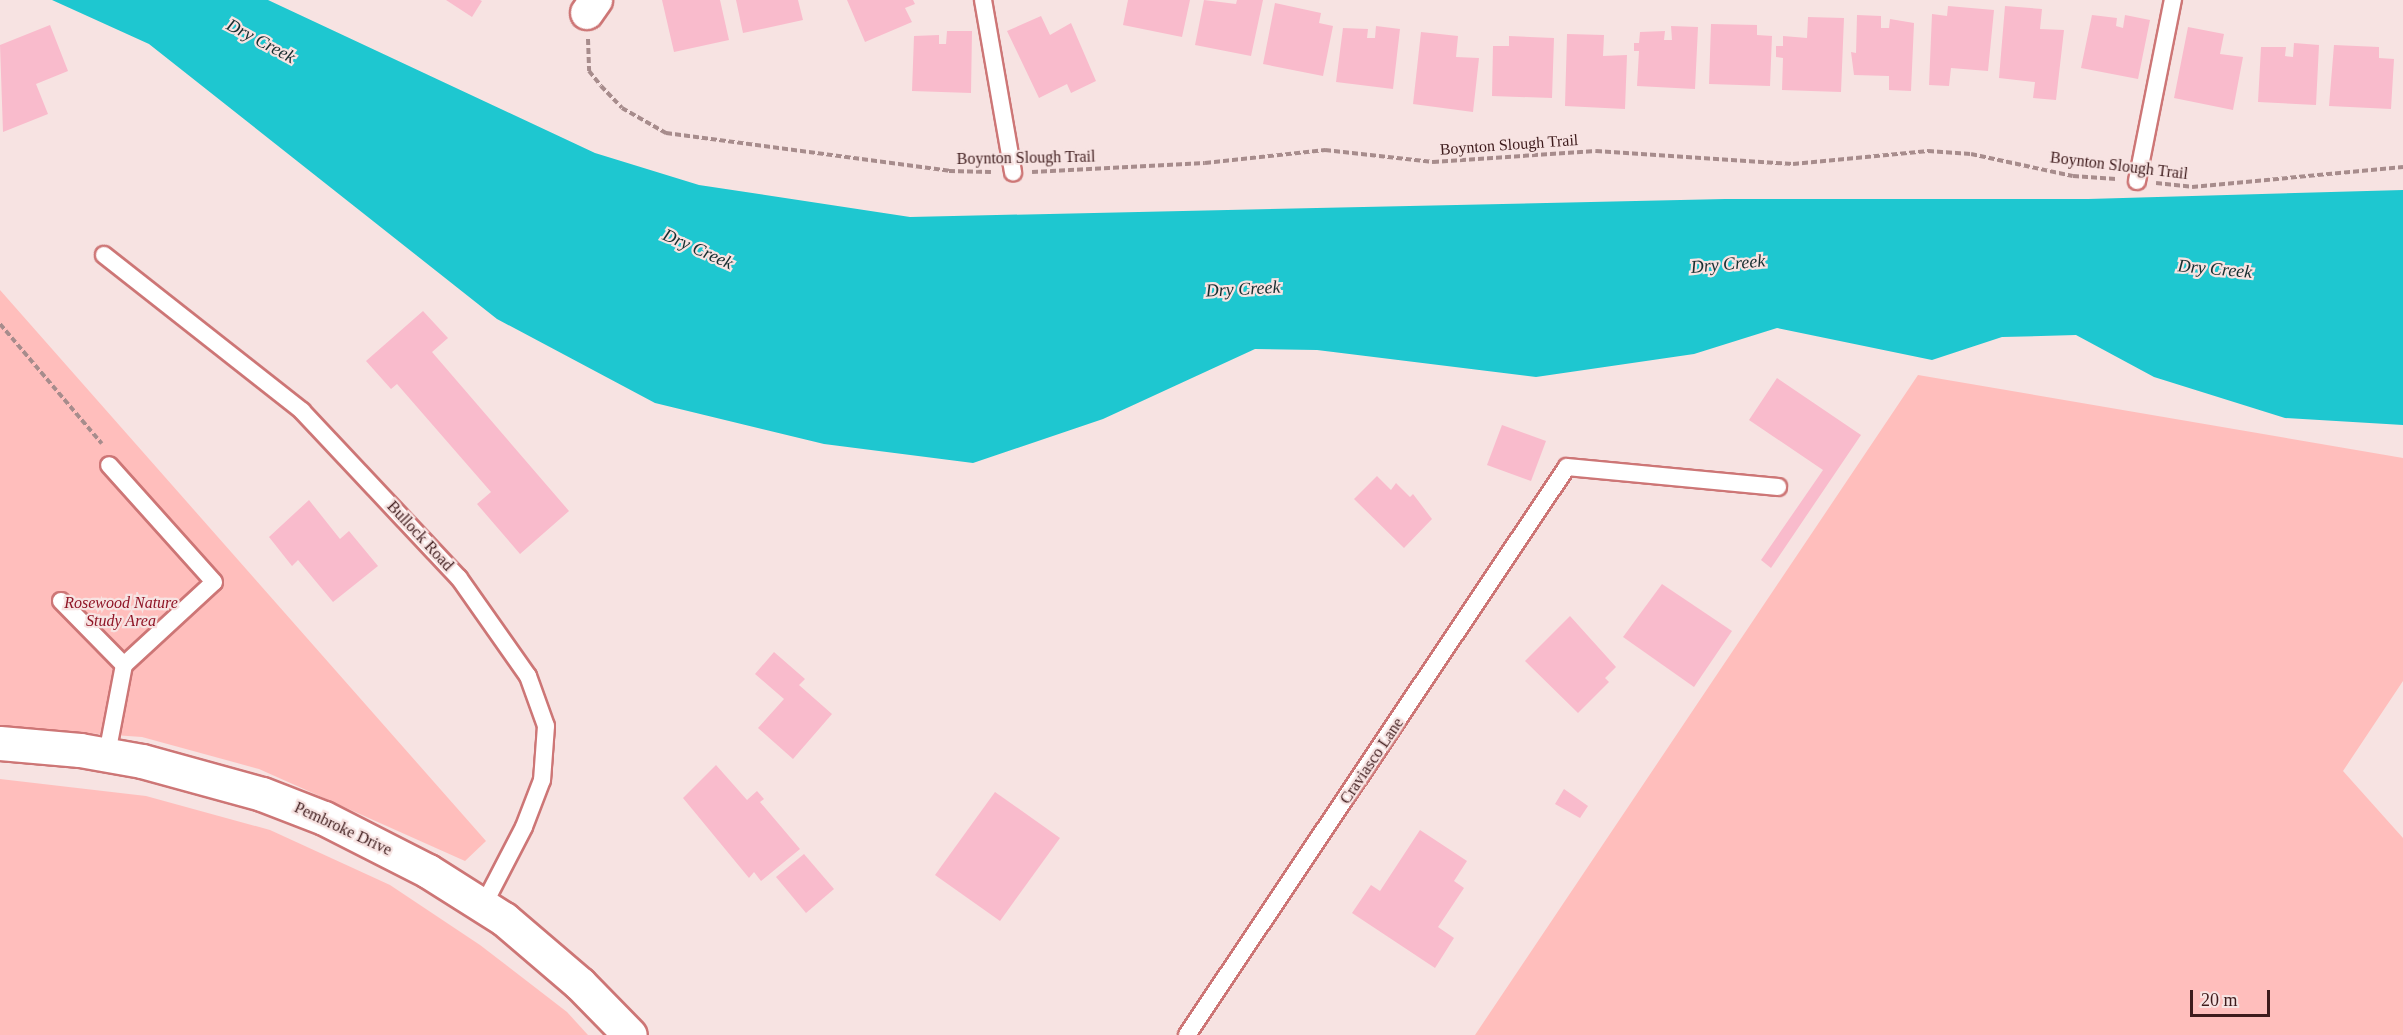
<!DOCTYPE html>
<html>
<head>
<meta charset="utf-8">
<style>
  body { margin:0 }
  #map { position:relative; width:2403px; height:1035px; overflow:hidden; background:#f7e3e2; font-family:Georgia,serif }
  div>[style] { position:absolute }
  .green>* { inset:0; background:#ffbebc }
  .water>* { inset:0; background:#1ec7d0 }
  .building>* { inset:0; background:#f9bbcc }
  .path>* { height:4px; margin-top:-2px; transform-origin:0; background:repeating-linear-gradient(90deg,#a78c8c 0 6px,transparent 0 9px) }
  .roads { filter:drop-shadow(2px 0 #cd7676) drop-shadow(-2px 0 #cd7676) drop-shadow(0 2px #cd7676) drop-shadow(0 -2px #cd7676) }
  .lane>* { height:16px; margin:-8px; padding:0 8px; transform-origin:8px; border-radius:8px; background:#fff }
  .street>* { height:32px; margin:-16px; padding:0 16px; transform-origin:16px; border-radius:16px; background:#fff }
  .secondary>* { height:33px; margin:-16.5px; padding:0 16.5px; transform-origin:16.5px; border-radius:16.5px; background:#fff }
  span { translate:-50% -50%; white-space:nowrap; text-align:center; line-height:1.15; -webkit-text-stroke:4.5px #f7e3e2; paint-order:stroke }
  .street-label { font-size:16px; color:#3e1b1c }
  .park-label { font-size:16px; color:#901627; font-style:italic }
  .water-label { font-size:18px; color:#162e30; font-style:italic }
  .scale { position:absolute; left:2190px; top:990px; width:80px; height:27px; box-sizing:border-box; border:3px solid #3e1b1c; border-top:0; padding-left:8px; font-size:18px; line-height:21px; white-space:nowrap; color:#3e1b1c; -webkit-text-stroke:4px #f7e3e2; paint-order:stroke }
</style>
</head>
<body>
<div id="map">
  <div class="green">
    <div style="clip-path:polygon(0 290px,486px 841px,465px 861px,259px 769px,142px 737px,0 727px)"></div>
    <div style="clip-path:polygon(1918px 375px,2403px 458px,2403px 681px,2343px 771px,2403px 838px,2403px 1035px,1475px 1035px)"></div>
    <div style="clip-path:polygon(0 779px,146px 796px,270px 830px,390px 885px,480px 945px,567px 1012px,588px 1035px,0 1035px)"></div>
  </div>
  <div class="water">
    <div style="clip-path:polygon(52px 0,268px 0,595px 153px,699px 185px,910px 217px,1725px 199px,2088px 199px,2403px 190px,2403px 425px,2285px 418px,2154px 377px,2076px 335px,2002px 337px,1932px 360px,1777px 328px,1694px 354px,1536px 377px,1317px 350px,1255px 349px,1103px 419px,973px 463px,824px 444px,655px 403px,497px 319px,149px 44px)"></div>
  </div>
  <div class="building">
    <div style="clip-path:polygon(446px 0,480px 0,482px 1px,472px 17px)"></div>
    <div style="clip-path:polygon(662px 0,720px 0,729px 40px,674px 52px)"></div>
    <div style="clip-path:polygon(736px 0,798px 0,803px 20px,743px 33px)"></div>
    <div style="clip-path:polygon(847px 0,913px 0,915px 4px,905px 8px,912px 22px,865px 42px)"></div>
    <div style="clip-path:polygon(1128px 0,1190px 0,1182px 37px,1123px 25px)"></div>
    <div style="clip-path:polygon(1204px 0,1236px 4px,1237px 0,1263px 0,1251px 56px,1195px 45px)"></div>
    <div style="clip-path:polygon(1275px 3px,1321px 13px,1319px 23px,1333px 26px,1323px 76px,1263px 64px)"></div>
    <div style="clip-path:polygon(1948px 6px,1994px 10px,1988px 71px,1951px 68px,1949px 86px,1929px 85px,1932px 14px,1947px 16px)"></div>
    <div style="clip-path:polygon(2005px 6px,2042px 9px,2040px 29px,2064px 30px,2056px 100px,2033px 98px,2035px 82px,1999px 78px)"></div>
    <div style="clip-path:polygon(1857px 15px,1881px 16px,1881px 28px,1889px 28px,1890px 19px,1914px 23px,1911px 91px,1889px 90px,1889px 76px,1854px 75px,1851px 52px,1856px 53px)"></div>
    <div style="clip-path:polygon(2092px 15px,2117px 18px,2116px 26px,2123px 28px,2125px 15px,2150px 20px,2138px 79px,2081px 68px)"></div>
    <div style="clip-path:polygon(1041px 16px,1050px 35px,1071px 23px,1096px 81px,1071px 93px,1067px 84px,1039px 98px,1007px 31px)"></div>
    <div style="clip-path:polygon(1808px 17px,1844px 18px,1841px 92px,1782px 90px,1783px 58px,1776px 57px,1776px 46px,1783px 46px,1783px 36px,1807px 38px)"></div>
    <div style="clip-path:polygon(1711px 24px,1757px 25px,1757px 35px,1772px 36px,1770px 86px,1709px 84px)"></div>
    <div style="clip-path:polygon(50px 25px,68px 71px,36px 84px,48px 114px,3px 132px,0 45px)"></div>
    <div style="clip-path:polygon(1376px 26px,1400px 29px,1393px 89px,1336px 82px,1343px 28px,1368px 29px,1367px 38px,1375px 38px)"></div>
    <div style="clip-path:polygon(1671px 26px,1698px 27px,1695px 89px,1637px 86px,1639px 51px,1634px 51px,1634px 43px,1639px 43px,1640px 32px,1665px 31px,1664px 40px,1672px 40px)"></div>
    <div style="clip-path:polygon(2188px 27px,2224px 34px,2220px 54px,2243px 57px,2233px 110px,2174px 98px)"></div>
    <div style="clip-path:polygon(947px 31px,972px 31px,971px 93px,912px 91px,914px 36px,939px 35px,939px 44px,946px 44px)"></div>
    <div style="clip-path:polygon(1421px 32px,1458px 36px,1456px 57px,1479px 58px,1473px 112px,1413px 104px)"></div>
    <div style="clip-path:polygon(1567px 34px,1604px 35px,1603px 56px,1627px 55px,1625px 109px,1565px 106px)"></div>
    <div style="clip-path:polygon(1509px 36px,1554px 38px,1552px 98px,1492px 96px,1493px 46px,1509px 46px)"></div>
    <div style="clip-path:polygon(2294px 43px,2319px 45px,2316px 105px,2258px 102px,2261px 47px,2286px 47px,2285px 56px,2293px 57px)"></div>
    <div style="clip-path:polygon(2334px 45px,2379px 47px,2379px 58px,2394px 59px,2391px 109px,2329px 106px)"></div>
    <div style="clip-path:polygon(423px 311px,448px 338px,432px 352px,569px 511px,520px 554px,477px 504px,491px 492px,397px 384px,391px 389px,366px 361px)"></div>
    <div style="clip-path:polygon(1777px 378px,1861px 435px,1771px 568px,1761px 560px,1823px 470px,1749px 420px)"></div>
    <div style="clip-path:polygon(1502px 425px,1546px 441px,1531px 481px,1487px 465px)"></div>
    <div style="clip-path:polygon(1377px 476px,1391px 490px,1396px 483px,1410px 497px,1413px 494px,1432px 519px,1404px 548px,1354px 499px)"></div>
    <div style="clip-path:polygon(309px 500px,340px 539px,349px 531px,378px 566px,333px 602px,298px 560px,292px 566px,269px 537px)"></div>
    <div style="clip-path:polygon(1662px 584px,1732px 631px,1694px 687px,1623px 637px)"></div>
    <div style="clip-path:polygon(1570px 616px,1616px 667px,1605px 678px,1609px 682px,1578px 713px,1525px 661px)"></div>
    <div style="clip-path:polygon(774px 652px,805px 679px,799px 685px,832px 714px,793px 759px,758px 728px,784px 699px,755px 674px)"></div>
    <div style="clip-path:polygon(716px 765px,747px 800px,757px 791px,764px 799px,760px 802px,800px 849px,761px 881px,754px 872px,749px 878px,683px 798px)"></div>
    <div style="clip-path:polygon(1564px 789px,1588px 806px,1580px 818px,1555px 804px)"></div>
    <div style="clip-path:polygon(995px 792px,1060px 838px,1000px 921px,935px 875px)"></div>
    <div style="clip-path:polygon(1420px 830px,1467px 861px,1454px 881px,1464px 888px,1438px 927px,1454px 938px,1435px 968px,1352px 913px,1371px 885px,1380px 891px)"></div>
    <div style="clip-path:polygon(804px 854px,834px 889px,806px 913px,776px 877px)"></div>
  </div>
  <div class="path">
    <div style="left:588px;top:39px;width:32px;rotate:88deg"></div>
    <div style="left:589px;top:71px;width:19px;rotate:51deg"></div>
    <div style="left:601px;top:86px;width:30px;rotate:46deg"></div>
    <div style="left:622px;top:108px;width:51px;rotate:29.6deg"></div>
    <div style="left:666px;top:133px;width:286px;rotate:7.6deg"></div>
    <div style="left:949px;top:171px;width:42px;rotate:1.4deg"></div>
    <div style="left:1032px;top:172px;width:173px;rotate:-3deg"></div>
    <div style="left:1205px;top:163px;width:121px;rotate:-6.2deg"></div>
    <div style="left:1325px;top:150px;width:109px;rotate:6.3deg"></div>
    <div style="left:1433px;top:162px;width:163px;rotate:-3.9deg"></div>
    <div style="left:1596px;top:151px;width:197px;rotate:3.8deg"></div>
    <div style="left:1793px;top:164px;width:136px;rotate:-5.5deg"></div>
    <div style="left:1928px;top:151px;width:43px;rotate:4deg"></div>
    <div style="left:1971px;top:154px;width:104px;rotate:12.2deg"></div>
    <div style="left:2073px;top:176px;width:43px;rotate:4deg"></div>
    <div style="left:2156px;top:183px;width:36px;rotate:6deg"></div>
    <div style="left:2192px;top:187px;width:212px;rotate:-5.4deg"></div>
    <div style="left:0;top:324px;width:157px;rotate:49.6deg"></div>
  </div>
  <div class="roads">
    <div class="lane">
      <div style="left:983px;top:0;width:175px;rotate:80.1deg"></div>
      <div style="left:2137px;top:181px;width:185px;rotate:-78.8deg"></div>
      <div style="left:104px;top:255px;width:252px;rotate:38.2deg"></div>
      <div style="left:302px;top:411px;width:229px;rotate:46.8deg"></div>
      <div style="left:459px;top:578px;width:120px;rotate:54.9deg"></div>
      <div style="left:528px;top:676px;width:53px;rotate:70.2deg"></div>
      <div style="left:546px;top:726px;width:54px;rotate:94.2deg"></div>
      <div style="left:542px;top:780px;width:50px;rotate:111deg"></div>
      <div style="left:524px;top:827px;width:89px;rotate:117.4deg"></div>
      <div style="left:61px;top:601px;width:90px;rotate:45.5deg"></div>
      <div style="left:107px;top:754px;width:91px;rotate:-79.2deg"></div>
      <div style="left:124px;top:665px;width:122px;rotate:-42.7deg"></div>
      <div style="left:214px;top:582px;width:157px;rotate:-131.9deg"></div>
      <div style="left:1187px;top:1035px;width:683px;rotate:-56.22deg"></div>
      <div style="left:1567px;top:467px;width:212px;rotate:5.4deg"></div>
    </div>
    <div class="street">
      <div style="left:587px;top:13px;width:16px;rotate:-55deg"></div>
    </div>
    <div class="secondary">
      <div style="left:0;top:743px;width:80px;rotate:5deg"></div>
      <div style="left:80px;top:750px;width:63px;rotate:10.1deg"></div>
      <div style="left:142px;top:761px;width:124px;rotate:15.4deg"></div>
      <div style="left:262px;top:794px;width:66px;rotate:21.2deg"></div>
      <div style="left:324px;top:818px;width:117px;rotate:27deg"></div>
      <div style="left:428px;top:871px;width:90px;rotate:32.3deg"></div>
      <div style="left:504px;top:919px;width:100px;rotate:40.5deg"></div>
      <div style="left:580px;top:984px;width:71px;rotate:45.6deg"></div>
    </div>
  </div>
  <div class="street-label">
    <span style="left:1509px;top:145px;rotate:-4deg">Boynton Slough Trail</span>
    <span style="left:1026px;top:158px;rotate:-1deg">Boynton Slough Trail</span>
    <span style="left:2119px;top:166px;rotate:7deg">Boynton Slough Trail</span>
    <span style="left:420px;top:536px;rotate:47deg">Bullock Road</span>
    <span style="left:1372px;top:761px;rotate:-56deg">Craviasco Lane</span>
    <span style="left:343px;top:829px;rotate:25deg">Pembroke Drive</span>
  </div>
  <div class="park-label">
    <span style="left:121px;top:612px">Rosewood Nature<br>Study Area</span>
  </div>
  <div class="water-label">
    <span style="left:261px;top:41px;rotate:28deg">Dry Creek</span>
    <span style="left:698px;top:249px;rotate:24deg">Dry Creek</span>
    <span style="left:1728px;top:264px;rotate:-5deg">Dry Creek</span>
    <span style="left:2215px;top:269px;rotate:5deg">Dry Creek</span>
    <span style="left:1243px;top:289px;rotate:-3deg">Dry Creek</span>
  </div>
  <div class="scale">20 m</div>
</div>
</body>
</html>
